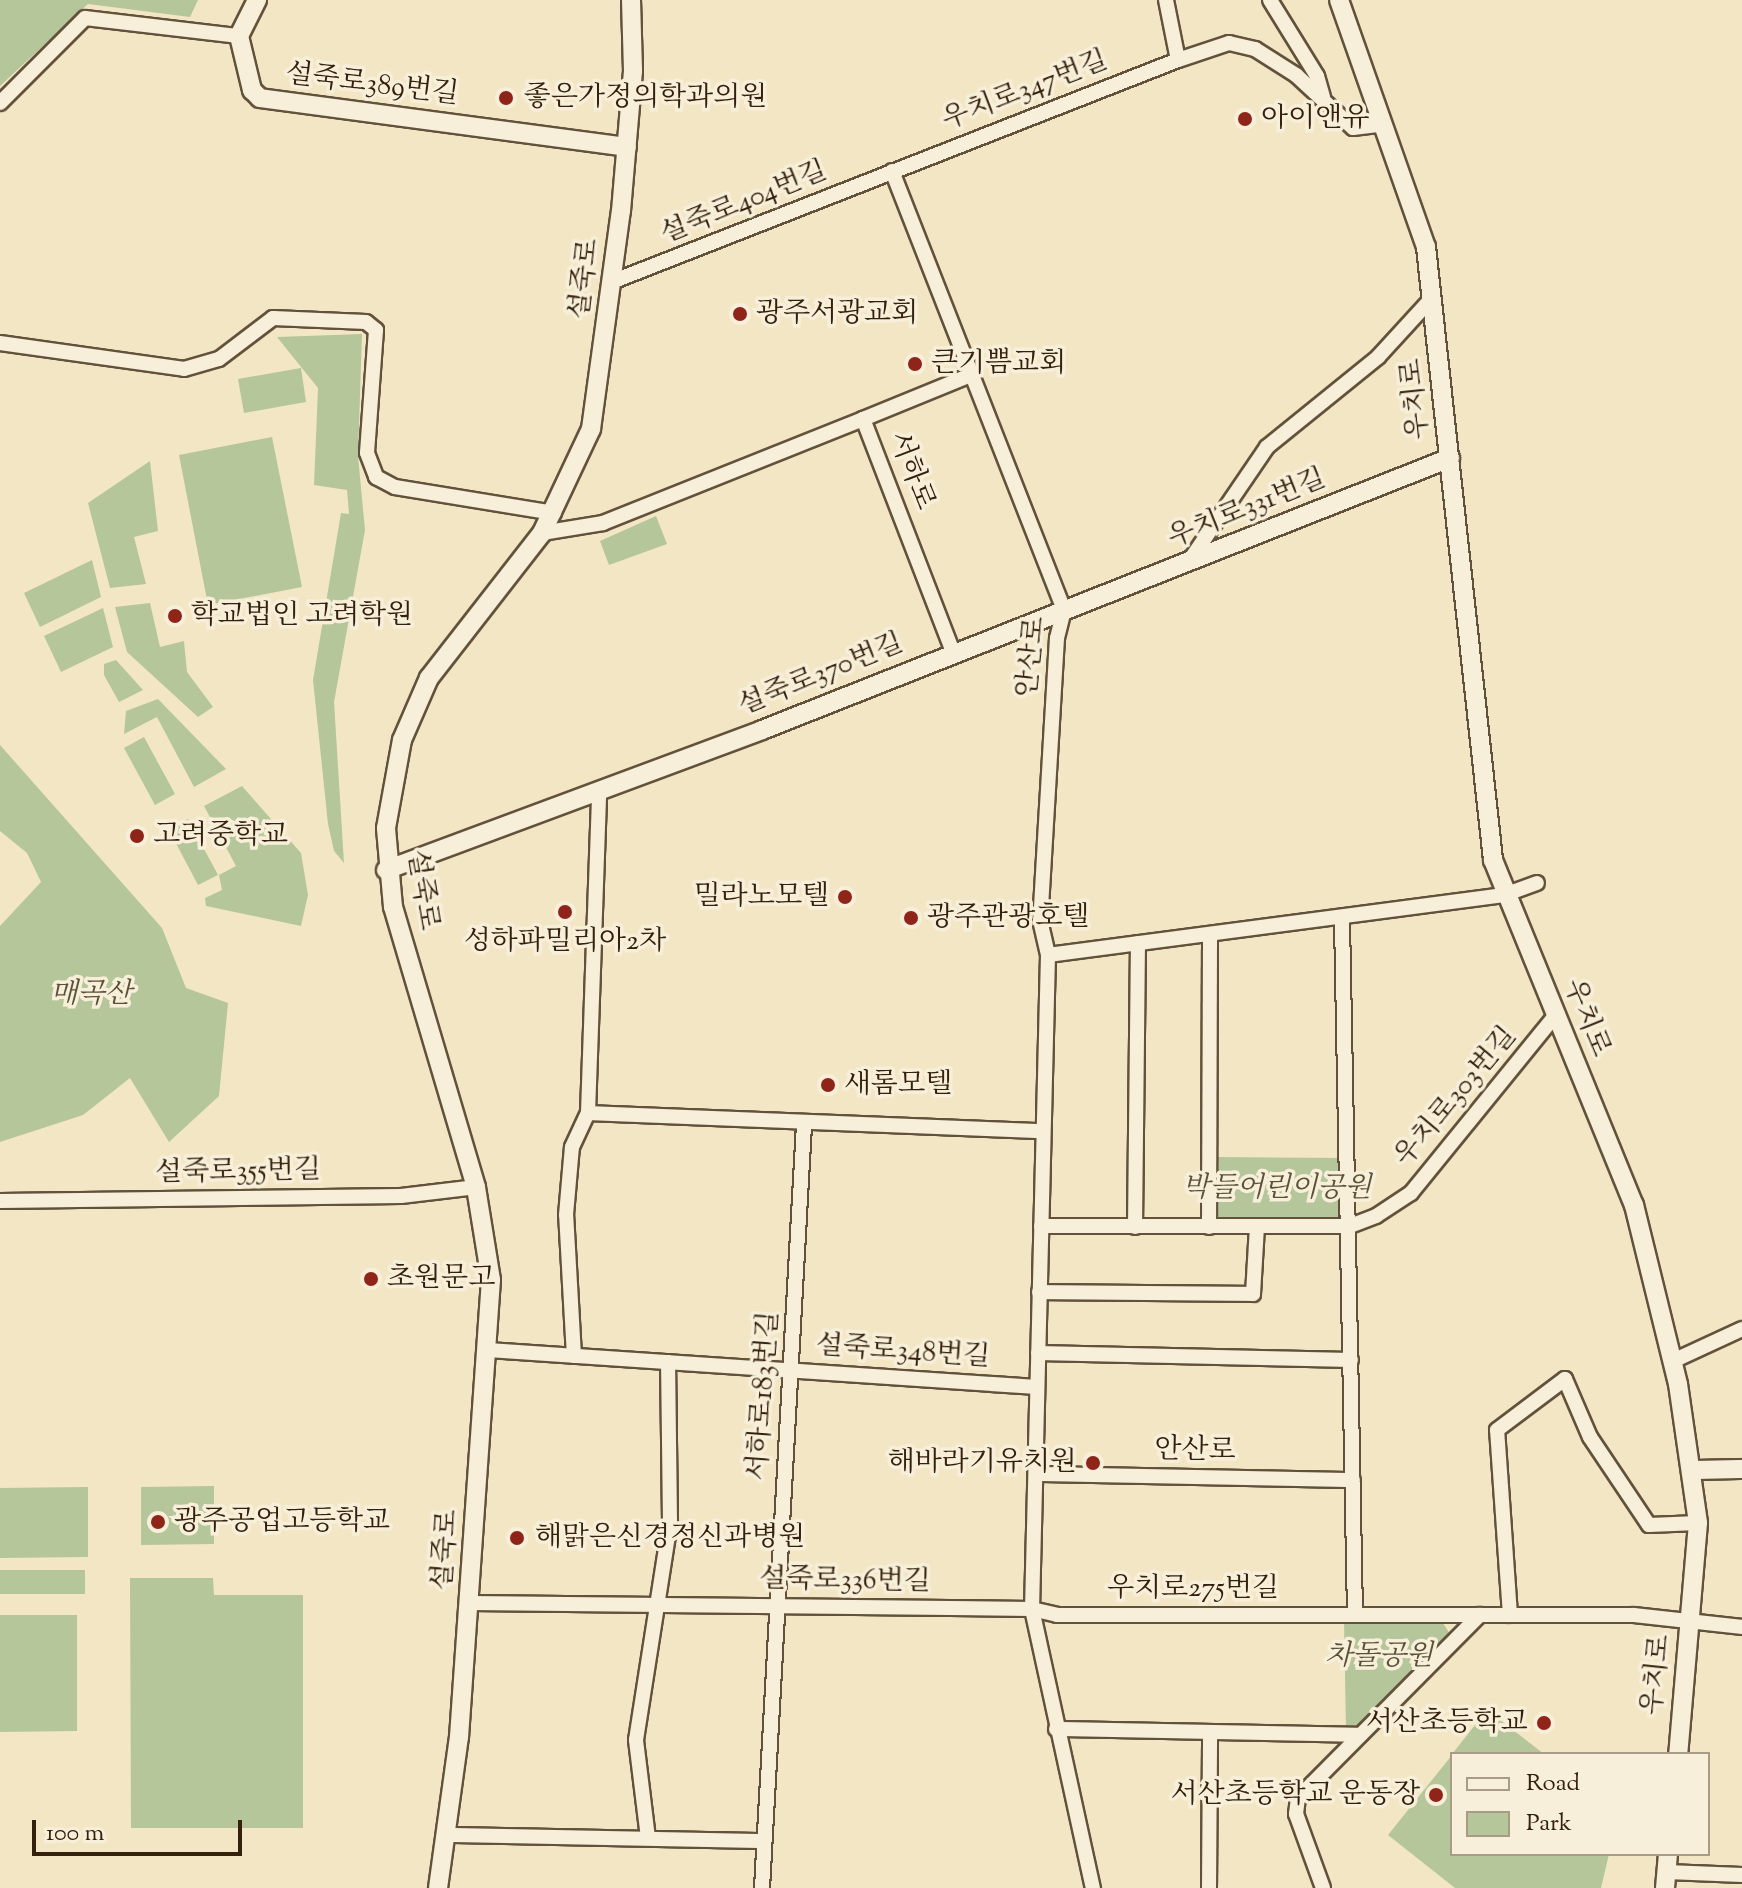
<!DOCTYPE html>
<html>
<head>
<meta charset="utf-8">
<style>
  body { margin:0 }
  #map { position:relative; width:1742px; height:1888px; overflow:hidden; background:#f3e6c5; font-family:"Sorts Mill Goudy","Noto Serif KR",serif }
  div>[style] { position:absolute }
  .green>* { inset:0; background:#b5c69a }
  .roads { filter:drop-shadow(2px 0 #63523b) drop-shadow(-2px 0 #63523b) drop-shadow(0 2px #63523b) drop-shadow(0 -2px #63523b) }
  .street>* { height:14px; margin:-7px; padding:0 7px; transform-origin:7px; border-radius:7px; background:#f7efd9 }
  .secondary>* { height:18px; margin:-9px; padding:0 9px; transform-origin:9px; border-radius:9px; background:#f7efd9 }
  .dots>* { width:22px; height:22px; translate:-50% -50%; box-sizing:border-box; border:4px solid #f7efd9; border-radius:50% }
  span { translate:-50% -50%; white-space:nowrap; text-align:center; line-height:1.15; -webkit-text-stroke:7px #f7efd9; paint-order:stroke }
  .street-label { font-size:28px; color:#33200d }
  .poi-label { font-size:28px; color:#33200d }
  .left { translate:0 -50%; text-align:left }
  .right { translate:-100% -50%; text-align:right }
  .park-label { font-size:28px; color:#5a5237; font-style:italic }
  .legend { position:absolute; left:1450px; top:1752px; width:260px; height:104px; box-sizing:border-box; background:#f7efd9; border:2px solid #a99c87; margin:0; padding:10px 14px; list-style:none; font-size:24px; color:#33200d }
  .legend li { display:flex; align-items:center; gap:16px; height:40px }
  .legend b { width:40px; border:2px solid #a99c87 }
  .scale { position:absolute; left:32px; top:1820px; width:210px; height:36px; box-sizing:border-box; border:4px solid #33200d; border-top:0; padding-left:10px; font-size:24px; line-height:28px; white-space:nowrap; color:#33200d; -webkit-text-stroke:6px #f7efd9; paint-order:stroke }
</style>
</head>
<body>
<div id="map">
  <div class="green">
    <div style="clip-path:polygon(0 0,198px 0,190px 17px,88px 4px,0 86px)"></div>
    <div style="clip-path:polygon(362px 334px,358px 456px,365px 530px,334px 702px,344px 863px,334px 851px,328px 824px,313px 680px,341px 513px,349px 514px,347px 490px,314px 485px,318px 388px,277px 337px)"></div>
    <div style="clip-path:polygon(301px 368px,306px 402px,244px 413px,238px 379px)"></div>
    <div style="clip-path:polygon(272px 437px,302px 587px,208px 605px,179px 455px)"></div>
    <div style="clip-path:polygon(150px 461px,158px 531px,134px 537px,146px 584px,110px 588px,88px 503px)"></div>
    <div style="clip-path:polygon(656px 516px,667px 544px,609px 565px,600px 541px)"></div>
    <div style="clip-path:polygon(92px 560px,101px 597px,40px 627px,24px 593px)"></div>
    <div style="clip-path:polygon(150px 603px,160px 647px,184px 641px,187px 672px,213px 707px,198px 717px,127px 652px,115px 607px)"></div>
    <div style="clip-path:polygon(103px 608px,113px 647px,61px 672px,44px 636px)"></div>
    <div style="clip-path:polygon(116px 660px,143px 690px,119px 702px,104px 675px,104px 664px)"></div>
    <div style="clip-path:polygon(158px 699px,226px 769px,194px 787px,157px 717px,124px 734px,126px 711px)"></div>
    <div style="clip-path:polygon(144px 737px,175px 794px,155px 805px,124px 748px)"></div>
    <div style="clip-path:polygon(0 745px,162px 928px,186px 988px,228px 1003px,219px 1096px,169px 1142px,130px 1078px,83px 1115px,0 1142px,0 926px,41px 882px,27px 853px,0 831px)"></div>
    <div style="clip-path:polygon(242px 786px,301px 853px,308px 895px,301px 926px,206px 906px,205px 898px,222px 890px,219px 875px,236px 866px,204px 806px)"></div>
    <div style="clip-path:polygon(188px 819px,218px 875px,198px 885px,169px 830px)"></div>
    <div style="clip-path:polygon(1214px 1157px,1342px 1158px,1341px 1220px,1213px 1219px)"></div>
    <div style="clip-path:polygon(214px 1486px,214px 1544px,141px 1545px,141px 1487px)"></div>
    <div style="clip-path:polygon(88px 1487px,88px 1557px,0 1558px,0 1488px)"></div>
    <div style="clip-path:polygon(0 1570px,85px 1570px,85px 1594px,0 1594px)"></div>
    <div style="clip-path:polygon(130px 1578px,213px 1578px,214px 1595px,303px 1595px,303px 1828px,131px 1828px)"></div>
    <div style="clip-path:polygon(0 1615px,77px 1615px,77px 1731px,0 1732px)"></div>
    <div style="clip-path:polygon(1441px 1620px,1450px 1634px,1361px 1726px,1346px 1729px,1344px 1621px)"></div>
    <div style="clip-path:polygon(1487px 1710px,1544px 1754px,1452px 1754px)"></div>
    <div style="clip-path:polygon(1452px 1755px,1452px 1854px,1609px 1854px,1601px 1888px,1455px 1888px,1388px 1835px)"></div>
  </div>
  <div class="roads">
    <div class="street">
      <div style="left:1166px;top:0;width:61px;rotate:78.7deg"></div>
      <div style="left:1178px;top:60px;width:54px;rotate:-18.4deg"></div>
      <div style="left:1229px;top:43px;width:27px;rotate:13deg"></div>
      <div style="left:1255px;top:49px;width:49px;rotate:32.4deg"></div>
      <div style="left:1296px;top:75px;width:78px;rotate:42.9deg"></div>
      <div style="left:1353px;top:128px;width:31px;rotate:-7deg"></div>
      <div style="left:1270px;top:0;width:89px;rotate:58.3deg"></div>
      <div style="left:1317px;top:76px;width:22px;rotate:74deg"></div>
      <div style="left:0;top:103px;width:120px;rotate:-45deg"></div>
      <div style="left:85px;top:18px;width:155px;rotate:6.7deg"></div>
      <div style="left:892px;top:171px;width:471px;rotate:68.6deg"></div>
      <div style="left:1064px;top:610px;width:29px;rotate:104deg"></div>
      <div style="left:1057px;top:638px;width:283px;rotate:93.4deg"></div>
      <div style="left:1040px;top:920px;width:36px;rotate:77deg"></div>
      <div style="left:1048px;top:955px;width:654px;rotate:91.4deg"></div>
      <div style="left:1032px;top:1609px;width:286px;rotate:77.7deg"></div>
      <div style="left:614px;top:281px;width:606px;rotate:-21.4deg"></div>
      <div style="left:0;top:343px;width:186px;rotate:8deg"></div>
      <div style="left:184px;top:369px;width:36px;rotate:-16deg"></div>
      <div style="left:219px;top:359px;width:68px;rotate:-37.2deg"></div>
      <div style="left:273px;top:318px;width:93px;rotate:2.5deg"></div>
      <div style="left:366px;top:322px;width:13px;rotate:39deg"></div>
      <div style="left:376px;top:330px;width:123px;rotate:94.2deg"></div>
      <div style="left:367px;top:453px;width:26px;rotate:69deg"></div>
      <div style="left:376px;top:477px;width:21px;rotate:28deg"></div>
      <div style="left:395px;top:487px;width:161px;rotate:9.3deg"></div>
      <div style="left:542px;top:533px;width:62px;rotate:-9.3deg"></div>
      <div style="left:603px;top:523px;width:280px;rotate:-21.8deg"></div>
      <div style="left:1188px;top:563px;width:140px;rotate:-55.7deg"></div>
      <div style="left:1267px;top:447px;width:143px;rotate:-39deg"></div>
      <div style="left:1378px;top:357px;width:81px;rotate:-47.5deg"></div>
      <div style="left:953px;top:652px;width:250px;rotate:-111.1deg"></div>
      <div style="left:863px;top:419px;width:119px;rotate:-22.2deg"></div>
      <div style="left:1342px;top:919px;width:696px;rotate:88.93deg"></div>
      <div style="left:1048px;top:955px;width:460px;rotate:-7.5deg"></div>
      <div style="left:1504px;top:895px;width:35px;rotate:-20deg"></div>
      <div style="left:588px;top:1113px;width:454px;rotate:2.3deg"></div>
      <div style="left:588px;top:1113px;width:321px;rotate:-88deg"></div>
      <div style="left:0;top:1201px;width:401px;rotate:-0.7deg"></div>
      <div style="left:401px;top:1196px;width:76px;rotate:-6.8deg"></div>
      <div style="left:1041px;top:1226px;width:309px"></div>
      <div style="left:1350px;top:1226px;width:28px;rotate:-21deg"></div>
      <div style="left:1376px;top:1216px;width:42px;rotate:-33.3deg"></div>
      <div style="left:1411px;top:1193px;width:228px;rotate:-50.9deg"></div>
      <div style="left:1135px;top:1227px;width:284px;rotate:-89.4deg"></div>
      <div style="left:1209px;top:1227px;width:293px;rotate:-89.8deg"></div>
      <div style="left:1039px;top:1292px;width:214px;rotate:0.5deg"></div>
      <div style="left:1253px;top:1294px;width:67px;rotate:-86.6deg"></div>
      <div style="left:488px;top:1350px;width:550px;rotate:3.86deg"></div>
      <div style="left:1038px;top:1353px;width:313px;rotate:1.3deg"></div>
      <div style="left:574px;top:1356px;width:141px;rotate:-93.2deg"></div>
      <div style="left:566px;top:1215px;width:68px;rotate:-85deg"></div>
      <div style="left:572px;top:1147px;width:38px;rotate:-65deg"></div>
      <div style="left:1673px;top:1361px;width:76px;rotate:-24.9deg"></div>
      <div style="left:1036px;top:1474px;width:317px;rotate:1.1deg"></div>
      <div style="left:470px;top:1603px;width:562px;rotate:0.61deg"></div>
      <div style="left:1032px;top:1609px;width:26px;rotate:13deg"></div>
      <div style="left:1057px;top:1615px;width:577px"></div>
      <div style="left:1634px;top:1615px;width:109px;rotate:6.3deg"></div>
      <div style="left:1510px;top:1615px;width:185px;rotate:-94deg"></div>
      <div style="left:1497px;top:1430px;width:85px;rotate:-36.9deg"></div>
      <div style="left:1565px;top:1379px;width:63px;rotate:66.7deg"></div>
      <div style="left:1590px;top:1437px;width:106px;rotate:56.2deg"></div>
      <div style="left:1649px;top:1525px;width:49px;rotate:-2.3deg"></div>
      <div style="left:1056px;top:1729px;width:304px;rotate:1.1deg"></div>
      <div style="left:448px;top:1835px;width:316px;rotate:1.1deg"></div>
      <div style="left:648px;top:1838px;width:99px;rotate:-97deg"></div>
      <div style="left:636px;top:1740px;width:221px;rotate:-81.1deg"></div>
      <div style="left:670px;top:1522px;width:160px;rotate:-90.7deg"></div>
      <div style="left:1667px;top:1872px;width:75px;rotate:2.3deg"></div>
      <div style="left:762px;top:1888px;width:765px;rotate:-86.85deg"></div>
      <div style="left:1209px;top:1888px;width:154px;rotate:-89.6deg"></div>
      <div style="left:1323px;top:1888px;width:79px;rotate:-110deg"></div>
      <div style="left:1296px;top:1814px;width:16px;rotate:-83deg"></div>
      <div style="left:1298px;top:1798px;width:258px;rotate:-45.2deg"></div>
    </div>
    <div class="secondary">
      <div style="left:257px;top:0;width:40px;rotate:116.6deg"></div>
      <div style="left:239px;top:36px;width:56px;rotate:76.5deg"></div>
      <div style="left:252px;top:90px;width:11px;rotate:45deg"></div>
      <div style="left:260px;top:98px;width:370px;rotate:7.6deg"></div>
      <div style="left:1339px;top:0;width:262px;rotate:70.6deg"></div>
      <div style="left:1426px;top:247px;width:617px;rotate:83.76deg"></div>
      <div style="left:1493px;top:860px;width:373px;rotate:67.8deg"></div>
      <div style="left:1634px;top:1205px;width:184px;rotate:76.2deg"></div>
      <div style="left:1678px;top:1384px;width:140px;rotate:81.8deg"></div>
      <div style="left:1698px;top:1523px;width:232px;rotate:94.9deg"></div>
      <div style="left:386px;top:870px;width:401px;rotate:-20.4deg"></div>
      <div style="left:762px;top:730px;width:740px;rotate:-21.57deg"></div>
      <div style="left:1693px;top:1470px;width:49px;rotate:-1.2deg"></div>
      <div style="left:438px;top:1888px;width:152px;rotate:-82.1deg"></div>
      <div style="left:459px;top:1737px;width:458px;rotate:-86deg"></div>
      <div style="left:491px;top:1280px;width:94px;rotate:-99.2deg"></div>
      <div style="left:476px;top:1187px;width:292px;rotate:-106.5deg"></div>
      <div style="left:393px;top:907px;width:79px;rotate:-95.1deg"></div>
      <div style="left:386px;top:828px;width:89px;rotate:-79.7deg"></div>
      <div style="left:402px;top:740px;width:68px;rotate:-66.5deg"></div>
      <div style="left:429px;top:678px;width:184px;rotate:-52.1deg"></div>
      <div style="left:542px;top:533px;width:115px;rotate:-64.8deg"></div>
      <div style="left:591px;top:429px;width:220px;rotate:-82.2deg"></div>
      <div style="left:621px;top:211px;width:141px;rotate:-85.1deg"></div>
      <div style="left:633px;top:71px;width:71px;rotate:-91.6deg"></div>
      <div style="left:1665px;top:1888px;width:34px;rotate:-85deg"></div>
    </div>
  </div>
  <div class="dots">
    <div style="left:506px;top:98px;background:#8f2418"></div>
    <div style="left:1245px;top:119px;background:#8f2418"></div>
    <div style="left:740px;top:314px;background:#8f2418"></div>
    <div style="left:915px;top:364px;background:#8f2418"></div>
    <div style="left:175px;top:616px;background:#8f2418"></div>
    <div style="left:137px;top:836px;background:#8f2418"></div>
    <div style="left:845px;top:897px;background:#8f2418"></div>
    <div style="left:565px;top:912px;background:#8f2418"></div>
    <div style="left:911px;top:918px;background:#8f2418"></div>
    <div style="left:828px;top:1085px;background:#8f2418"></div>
    <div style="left:371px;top:1279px;background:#8f2418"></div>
    <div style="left:1093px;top:1463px;background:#8f2418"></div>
    <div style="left:158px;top:1522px;background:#8f2418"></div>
    <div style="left:517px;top:1538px;background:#8f2418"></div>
    <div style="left:1544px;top:1723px;background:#8f2418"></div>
    <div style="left:1436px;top:1795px;background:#8f2418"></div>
  </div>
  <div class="street-label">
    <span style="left:372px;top:85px;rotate:7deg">설죽로389번길</span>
    <span style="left:1025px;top:91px;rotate:-21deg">우치로347번길</span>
    <span style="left:744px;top:203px;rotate:-22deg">설죽로404번길</span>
    <span style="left:585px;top:279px;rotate:-83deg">설죽로</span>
    <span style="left:1416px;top:399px;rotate:-96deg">우치로</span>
    <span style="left:911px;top:471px;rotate:69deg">서하로</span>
    <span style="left:1247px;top:509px;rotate:-22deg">우치로331번길</span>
    <span style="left:1032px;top:657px;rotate:-84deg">안산로</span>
    <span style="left:821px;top:675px;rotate:-22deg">설죽로370번길</span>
    <span style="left:422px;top:890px;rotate:81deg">설죽로</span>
    <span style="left:1586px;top:1018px;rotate:68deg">우치로</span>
    <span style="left:1456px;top:1097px;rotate:-50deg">우치로303번길</span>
    <span style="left:238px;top:1172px;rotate:-1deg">설죽로355번길</span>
    <span style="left:903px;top:1352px;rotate:4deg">설죽로348번길</span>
    <span style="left:764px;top:1396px;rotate:-86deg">서하로183번길</span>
    <span style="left:1195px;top:1451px;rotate:1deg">안산로</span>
    <span style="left:446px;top:1550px;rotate:-86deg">설죽로</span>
    <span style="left:845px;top:1581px;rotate:1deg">설죽로336번길</span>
    <span style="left:1193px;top:1589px">우치로275번길</span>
    <span style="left:1657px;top:1675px;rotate:-84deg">우치로</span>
  </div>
  <div class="poi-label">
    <span class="left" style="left:524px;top:98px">좋은가정의학과의원</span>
    <span class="left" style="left:1261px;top:119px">아이앤유</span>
    <span class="left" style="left:756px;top:314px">광주서광교회</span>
    <span class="left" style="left:931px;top:364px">큰기쁨교회</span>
    <span class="left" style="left:191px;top:616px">학교법인 고려학원</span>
    <span class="left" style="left:153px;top:836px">고려중학교</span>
    <span class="right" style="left:829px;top:897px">밀라노모텔</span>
    <span class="left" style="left:927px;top:918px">광주관광호텔</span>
    <span style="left:565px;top:942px">성하파밀리아2차</span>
    <span class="left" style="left:844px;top:1085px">새롬모텔</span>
    <span class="left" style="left:387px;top:1279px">초원문고</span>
    <span class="right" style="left:1077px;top:1463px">해바라기유치원</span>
    <span class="left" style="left:174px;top:1522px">광주공업고등학교</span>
    <span class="left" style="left:535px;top:1538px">해맑은신경정신과병원</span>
    <span class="right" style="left:1528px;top:1723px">서산초등학교</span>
    <span class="right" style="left:1420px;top:1795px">서산초등학교 운동장</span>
  </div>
  <div class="park-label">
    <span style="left:91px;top:995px">매곡산</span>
    <span style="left:1277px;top:1189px">박들어린이공원</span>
    <span style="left:1379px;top:1657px">차돌공원</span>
  </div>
  <ul class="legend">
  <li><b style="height:10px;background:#f7efd9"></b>Road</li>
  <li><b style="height:22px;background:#b5c69a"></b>Park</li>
  </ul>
  <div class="scale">100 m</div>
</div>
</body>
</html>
